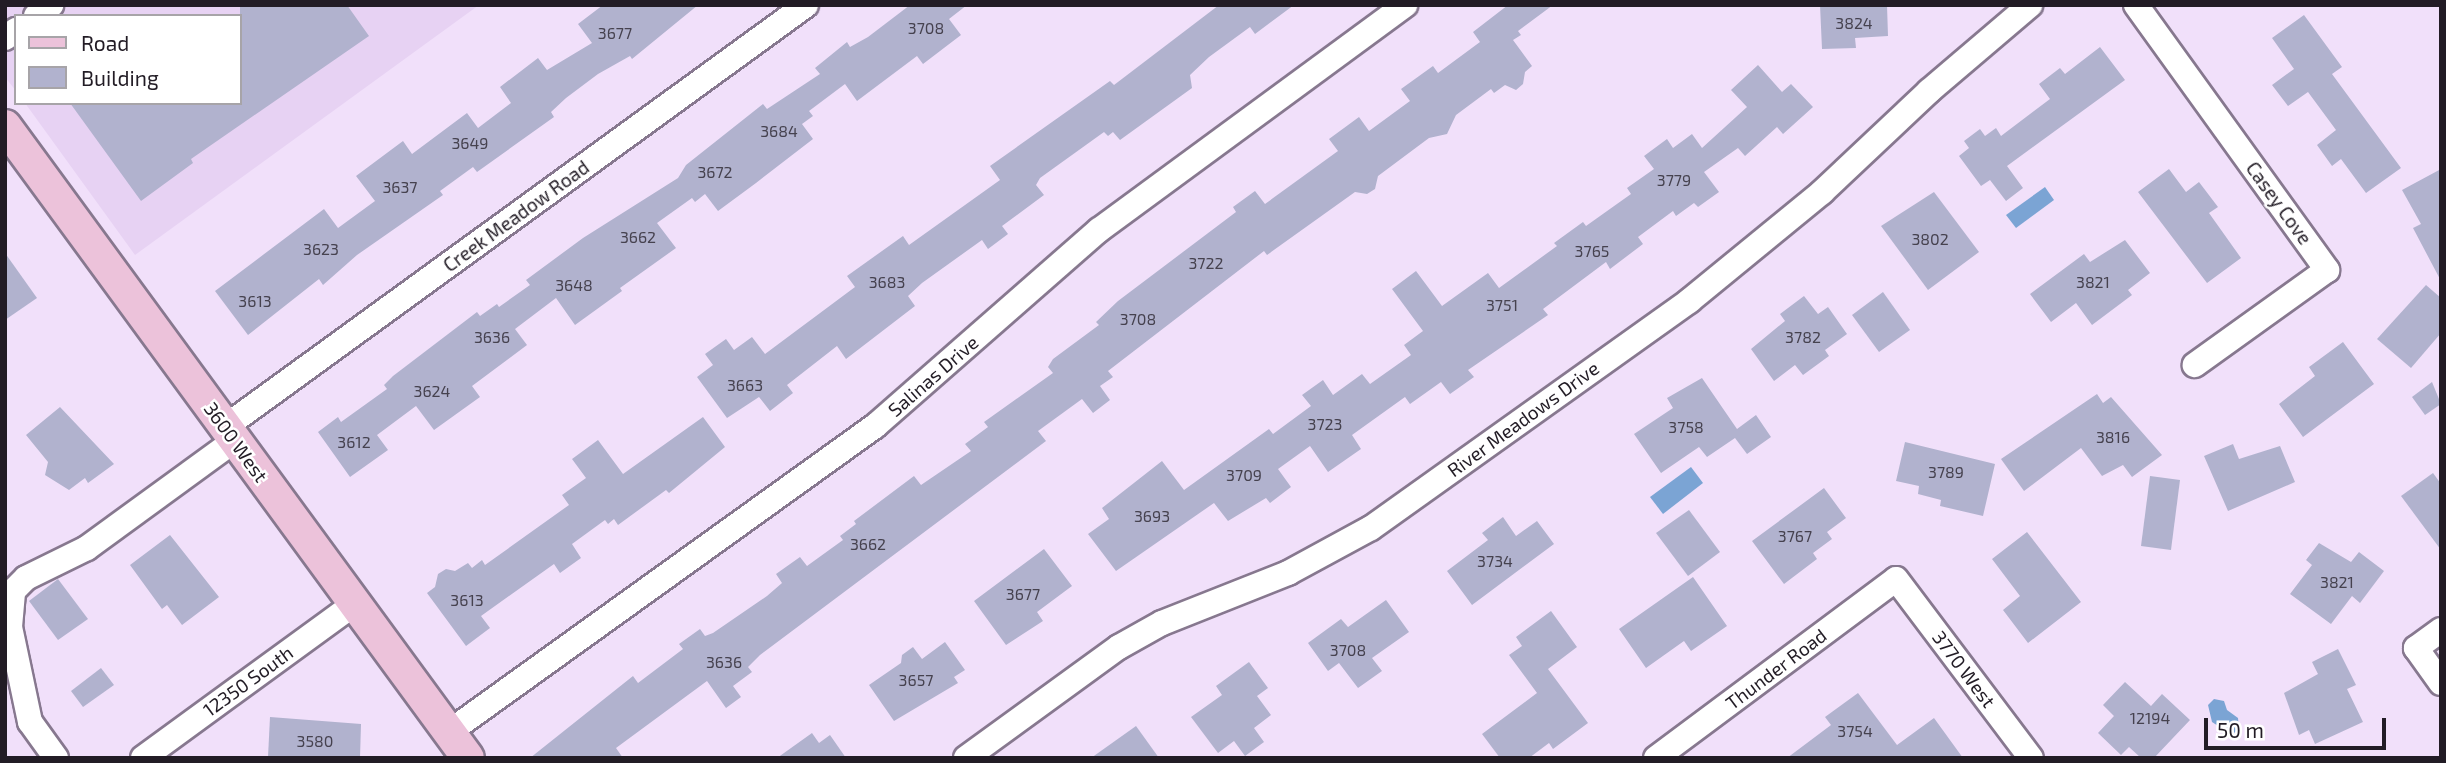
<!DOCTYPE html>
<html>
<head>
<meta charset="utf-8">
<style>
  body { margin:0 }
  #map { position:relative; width:2446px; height:763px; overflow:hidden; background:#f1e0fa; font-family:"Exo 2",sans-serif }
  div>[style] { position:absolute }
  .built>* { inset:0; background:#e7d2f3 }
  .water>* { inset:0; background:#7ba4d4 }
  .building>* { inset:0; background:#b1b2ce }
  .roads { filter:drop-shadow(2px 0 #87788f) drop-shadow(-2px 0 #87788f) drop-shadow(0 2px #87788f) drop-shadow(0 -2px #87788f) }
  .minor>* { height:24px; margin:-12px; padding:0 12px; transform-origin:12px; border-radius:12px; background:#fff }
  .major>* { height:32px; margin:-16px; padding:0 16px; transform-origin:16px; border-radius:16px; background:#ecc2da }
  span { translate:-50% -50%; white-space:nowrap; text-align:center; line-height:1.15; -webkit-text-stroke:5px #fff; paint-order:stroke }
  .number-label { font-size:16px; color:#46424f }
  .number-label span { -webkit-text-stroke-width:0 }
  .street-label { font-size:19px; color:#221c25 }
  .frame { position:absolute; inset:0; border:7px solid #221c25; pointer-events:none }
  .legend { position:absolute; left:14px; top:14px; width:228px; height:91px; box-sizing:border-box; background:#fff; border:2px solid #a7a4a8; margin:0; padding:9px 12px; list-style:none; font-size:21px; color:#221c25 }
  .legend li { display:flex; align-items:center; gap:14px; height:35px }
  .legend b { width:35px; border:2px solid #a7a4a8 }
  .scale { position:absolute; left:2204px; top:718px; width:182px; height:32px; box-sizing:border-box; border:4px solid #221c25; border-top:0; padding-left:9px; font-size:21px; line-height:24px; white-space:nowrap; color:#221c25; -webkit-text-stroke:5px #fff; paint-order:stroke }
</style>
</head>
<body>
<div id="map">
  <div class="built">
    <div style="clip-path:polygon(5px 5px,479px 5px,135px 255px,25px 103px,240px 103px,240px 16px,16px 16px,16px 91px,5px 77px)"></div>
  </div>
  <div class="water">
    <div style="clip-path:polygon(2045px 187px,2054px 200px,2016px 228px,2006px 215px)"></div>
    <div style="clip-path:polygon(1691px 467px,1703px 483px,1663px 514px,1650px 497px)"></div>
    <div style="clip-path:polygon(2214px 699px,2224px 701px,2227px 710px,2238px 718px,2239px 728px,2232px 735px,2212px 722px,2208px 705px)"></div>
  </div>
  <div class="building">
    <div style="clip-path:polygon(240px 5px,347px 5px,369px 36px,191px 159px,193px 163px,141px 201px,70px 103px,240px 103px)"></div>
    <div style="clip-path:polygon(603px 5px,698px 5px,632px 59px,630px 56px,598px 74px,566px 98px,551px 112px,554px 117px,477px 172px,473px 167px,440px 191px,443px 195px,357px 255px,323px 285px,319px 279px,248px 335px,215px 291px,324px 209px,338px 228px,375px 201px,356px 176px,403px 141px,412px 154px,467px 113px,478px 128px,511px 103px,500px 87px,538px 58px,547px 70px,592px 43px,578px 24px)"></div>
    <div style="clip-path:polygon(910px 5px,967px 5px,949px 19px,961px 35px,923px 64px,917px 56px,857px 101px,845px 84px,809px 111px,813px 116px,802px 124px,813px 139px,756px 183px,718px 211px,705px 194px,695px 202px,692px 198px,657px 223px,676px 248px,620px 288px,622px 291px,575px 325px,556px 298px,515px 329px,527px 345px,472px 386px,480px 397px,434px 430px,416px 406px,377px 435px,388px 450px,350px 477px,318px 432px,338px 417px,341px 422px,387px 389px,384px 385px,393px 376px,477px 312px,480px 316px,497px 304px,499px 307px,530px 285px,526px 280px,583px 238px,678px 178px,686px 165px,763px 104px,767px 109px,820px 74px,815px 68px,847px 42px,850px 47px,868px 37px)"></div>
    <div style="clip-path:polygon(1219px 5px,1294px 5px,1255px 34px,1250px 27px,1209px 57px,1190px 75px,1192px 88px,1120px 140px,1113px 132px,1108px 136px,1104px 132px,1040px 178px,1036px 185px,1044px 195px,1002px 226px,1008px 234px,988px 249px,982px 240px,922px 283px,908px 296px,915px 306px,846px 359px,837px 346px,787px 385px,793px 393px,770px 411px,759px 397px,727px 418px,697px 377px,713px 365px,705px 354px,726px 339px,734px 350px,752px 337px,765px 354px,855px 287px,847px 276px,903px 236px,909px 245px,1000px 180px,990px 166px,1110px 81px,1114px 85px)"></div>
    <div style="clip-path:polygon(1508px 5px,1553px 5px,1518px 31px,1521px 35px,1513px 40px,1532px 66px,1525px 72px,1523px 84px,1516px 90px,1505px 85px,1494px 93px,1491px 89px,1456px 115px,1447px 134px,1429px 138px,1378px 176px,1375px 189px,1367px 194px,1355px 192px,1267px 255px,1264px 251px,1108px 371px,1113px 377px,1100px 386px,1110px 400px,1093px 413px,1082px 399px,1038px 431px,1046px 441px,760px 655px,748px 667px,752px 672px,733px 686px,741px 697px,726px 708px,707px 681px,616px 748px,623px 758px,530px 758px,633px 676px,638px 683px,683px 649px,679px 644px,700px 629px,705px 636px,713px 633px,767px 596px,782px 583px,776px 574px,800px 557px,807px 566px,843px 540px,840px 536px,856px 524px,854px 521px,914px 476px,921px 485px,971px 451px,965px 444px,988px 427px,984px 422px,1053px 373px,1048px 367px,1053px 359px,1099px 325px,1096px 322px,1118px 301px,1236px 212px,1233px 207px,1255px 191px,1265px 204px,1338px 151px,1329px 139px,1359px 117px,1369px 131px,1410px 101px,1401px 89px,1433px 66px,1438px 73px,1480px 42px,1473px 32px)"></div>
    <div style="clip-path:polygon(1820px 5px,1887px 5px,1888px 36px,1855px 38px,1856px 48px,1822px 49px)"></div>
    <div style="clip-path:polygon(2304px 15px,2342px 67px,2332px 74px,2401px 168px,2366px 193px,2341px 159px,2332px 166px,2317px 145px,2336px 130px,2308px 92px,2288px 106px,2272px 85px,2294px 69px,2272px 38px)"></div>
    <div style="clip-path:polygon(2100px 47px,2125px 80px,2007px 166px,2023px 188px,2006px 201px,1990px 180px,1981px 186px,1959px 156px,1969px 148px,1964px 141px,1980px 129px,1985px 136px,1996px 128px,2001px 136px,2050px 99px,2039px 84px,2060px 68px,2065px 74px)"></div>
    <div style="clip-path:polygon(1758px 65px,1782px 92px,1791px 84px,1813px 107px,1783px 134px,1777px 127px,1745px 156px,1738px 148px,1704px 172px,1719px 192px,1698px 207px,1694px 203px,1676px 216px,1673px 211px,1638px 237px,1643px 244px,1610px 269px,1606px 262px,1543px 309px,1548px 315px,1468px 370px,1474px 377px,1450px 394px,1441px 382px,1410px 404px,1405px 397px,1352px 435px,1361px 449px,1328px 472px,1310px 446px,1278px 469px,1291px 487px,1270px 503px,1266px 498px,1228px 521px,1214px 503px,1116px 571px,1088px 534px,1109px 519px,1102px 508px,1162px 461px,1184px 490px,1269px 429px,1273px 434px,1311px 406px,1302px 395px,1323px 380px,1333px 395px,1362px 374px,1370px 384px,1411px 355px,1404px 345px,1423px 331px,1392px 289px,1416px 271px,1442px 306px,1488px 273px,1499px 288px,1557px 246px,1554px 243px,1583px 222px,1586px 226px,1631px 194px,1627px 188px,1654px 169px,1644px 156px,1667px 139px,1673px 148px,1692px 134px,1702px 148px,1747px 107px,1731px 90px)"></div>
    <div style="clip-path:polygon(2169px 169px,2186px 192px,2199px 182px,2218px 207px,2209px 213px,2241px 258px,2207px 283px,2138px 192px)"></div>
    <div style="clip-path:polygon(2441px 169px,2441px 281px,2413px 228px,2421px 224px,2402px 190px)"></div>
    <div style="clip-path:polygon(1934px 192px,1979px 252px,1928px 290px,1881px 226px)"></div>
    <div style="clip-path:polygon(2125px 240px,2150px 273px,2128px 290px,2132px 295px,2092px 325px,2076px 303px,2051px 322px,2030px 294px,2084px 254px,2090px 262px)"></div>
    <div style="clip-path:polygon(5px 253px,37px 298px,5px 320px)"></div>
    <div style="clip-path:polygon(2426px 285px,2441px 298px,2441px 333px,2411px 368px,2377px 339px)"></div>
    <div style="clip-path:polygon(1883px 292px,1910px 330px,1879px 352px,1852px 315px)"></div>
    <div style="clip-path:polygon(1804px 296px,1818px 314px,1828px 307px,1847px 334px,1825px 350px,1829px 356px,1803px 375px,1795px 365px,1774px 381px,1751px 349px,1785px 321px,1780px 314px)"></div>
    <div style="clip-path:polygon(2343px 342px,2374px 384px,2303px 437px,2279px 404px,2315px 376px,2309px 367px)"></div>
    <div style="clip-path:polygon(1702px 378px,1737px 429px,1756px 415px,1771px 437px,1747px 454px,1735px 438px,1707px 457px,1699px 447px,1661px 473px,1634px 434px,1673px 408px,1667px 398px)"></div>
    <div style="clip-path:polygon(2432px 382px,2441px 404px,2425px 415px,2412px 397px)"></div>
    <div style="clip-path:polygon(2097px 394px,2103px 403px,2111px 397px,2162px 455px,2132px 477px,2123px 465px,2102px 476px,2081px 448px,2024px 491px,2001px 459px)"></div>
    <div style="clip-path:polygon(60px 407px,114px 464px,88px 483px,85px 478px,69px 490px,45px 475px,48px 462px,26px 435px)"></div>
    <div style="clip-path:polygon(703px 417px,725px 447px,669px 493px,666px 490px,618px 525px,614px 519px,608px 524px,605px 520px,572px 544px,581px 558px,560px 573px,554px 564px,481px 616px,490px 628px,466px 646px,427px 593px,435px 587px,438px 574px,446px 569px,455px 571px,468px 563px,472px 568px,482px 560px,485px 565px,569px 505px,562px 495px,586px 478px,572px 459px,598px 440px,623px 474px)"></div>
    <div style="clip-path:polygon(1905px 442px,1995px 464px,1983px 516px,1940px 506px,1941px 500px,1918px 494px,1919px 486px,1896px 481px)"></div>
    <div style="clip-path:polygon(2233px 444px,2239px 459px,2280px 446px,2295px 482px,2228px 511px,2204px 456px)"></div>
    <div style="clip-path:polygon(2433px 473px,2441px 484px,2441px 550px,2401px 496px)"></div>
    <div style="clip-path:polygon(2150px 476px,2180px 480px,2171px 550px,2141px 546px)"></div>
    <div style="clip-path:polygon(1824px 488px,1846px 518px,1827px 532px,1832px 539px,1813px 553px,1817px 559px,1784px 584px,1752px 541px)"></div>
    <div style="clip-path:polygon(1689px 510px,1720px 552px,1688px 576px,1656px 533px)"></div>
    <div style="clip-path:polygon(1503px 517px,1516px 536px,1537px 521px,1554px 544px,1472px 605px,1447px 571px,1488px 540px,1482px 533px)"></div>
    <div style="clip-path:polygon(2027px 532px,2081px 602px,2028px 643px,2003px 610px,2020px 596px,1992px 559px)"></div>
    <div style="clip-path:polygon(170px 535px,219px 597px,182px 625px,167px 605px,162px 609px,130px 565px)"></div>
    <div style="clip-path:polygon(2319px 543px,2351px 562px,2359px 552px,2384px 571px,2360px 603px,2352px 596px,2331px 624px,2290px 594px,2312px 565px,2306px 560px)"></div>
    <div style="clip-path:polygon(1044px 549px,1072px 586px,1037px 612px,1043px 621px,1006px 645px,974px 601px)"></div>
    <div style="clip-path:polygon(1693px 577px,1727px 626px,1691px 651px,1684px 641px,1646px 668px,1619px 629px)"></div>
    <div style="clip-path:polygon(58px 579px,88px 619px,58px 640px,29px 601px)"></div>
    <div style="clip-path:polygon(1386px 600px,1409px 632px,1372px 658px,1382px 671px,1358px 688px,1339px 663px,1328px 671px,1308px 643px,1341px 619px,1348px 627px)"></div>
    <div style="clip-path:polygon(1551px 611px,1577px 647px,1548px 669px,1588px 723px,1553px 749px,1549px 743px,1529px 758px,1500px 758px,1482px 734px,1537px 693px,1509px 655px,1522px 646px,1516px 637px)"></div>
    <div style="clip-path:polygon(945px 642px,965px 670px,954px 677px,958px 683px,894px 721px,869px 685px,901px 663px,902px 655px,913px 647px,922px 659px)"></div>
    <div style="clip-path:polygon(2338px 649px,2356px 685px,2347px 689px,2363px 722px,2315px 744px,2309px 730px,2299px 735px,2284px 693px,2318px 674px,2312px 662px)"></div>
    <div style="clip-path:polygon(1249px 662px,1268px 688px,1257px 696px,1271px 715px,1254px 728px,1264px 742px,1245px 756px,1234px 741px,1218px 753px,1191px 717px,1222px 695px,1216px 686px)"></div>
    <div style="clip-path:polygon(101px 668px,114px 685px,83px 707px,71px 691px)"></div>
    <div style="clip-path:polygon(2125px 682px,2151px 706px,2162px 694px,2190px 720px,2154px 758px,2141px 758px,2129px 747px,2121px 755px,2098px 733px,2114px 716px,2103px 705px)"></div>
    <div style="clip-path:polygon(1858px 693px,1897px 745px,1934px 718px,1963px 758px,1787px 758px,1831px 725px,1825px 717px)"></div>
    <div style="clip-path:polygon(270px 717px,361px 724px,360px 758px,268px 757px)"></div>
    <div style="clip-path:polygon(1136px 726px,1159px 758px,1091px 758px)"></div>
    <div style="clip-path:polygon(812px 733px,819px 743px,830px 735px,846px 758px,777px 758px)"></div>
  </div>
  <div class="roads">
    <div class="minor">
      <div style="left:2136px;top:5px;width:327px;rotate:54.2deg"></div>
      <div style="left:2327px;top:270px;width:163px;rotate:144.3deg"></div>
      <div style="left:36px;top:16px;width:19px;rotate:-36deg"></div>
      <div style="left:5px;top:38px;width:14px;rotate:-36deg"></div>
      <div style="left:225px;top:427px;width:718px;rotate:-35.99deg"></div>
      <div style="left:2441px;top:630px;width:31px;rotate:144deg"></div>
      <div style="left:2416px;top:648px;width:43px;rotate:54.5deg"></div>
      <div style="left:449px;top:732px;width:525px;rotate:-35.69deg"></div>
      <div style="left:875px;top:426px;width:298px;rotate:-41.2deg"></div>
      <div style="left:1099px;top:230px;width:380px;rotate:-36.3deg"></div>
      <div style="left:56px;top:758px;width:44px;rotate:-125.8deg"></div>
      <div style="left:30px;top:722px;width:97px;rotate:-101.9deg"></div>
      <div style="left:10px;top:627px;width:36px;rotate:-85deg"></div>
      <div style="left:13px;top:591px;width:18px;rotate:-45deg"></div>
      <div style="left:26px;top:578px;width:68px;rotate:-26.2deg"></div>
      <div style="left:87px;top:548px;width:183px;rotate:-36.1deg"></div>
      <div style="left:143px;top:758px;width:261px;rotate:-36.1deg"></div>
      <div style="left:966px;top:758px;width:189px;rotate:-36deg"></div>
      <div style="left:1119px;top:647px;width:49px;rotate:-29.2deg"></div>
      <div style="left:1162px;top:623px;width:136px;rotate:-21.6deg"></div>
      <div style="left:1288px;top:573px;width:94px;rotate:-28.5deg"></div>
      <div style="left:1371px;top:528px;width:391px;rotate:-35.5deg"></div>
      <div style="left:1689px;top:301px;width:172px;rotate:-39.3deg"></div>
      <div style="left:1822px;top:192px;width:147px;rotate:-43.3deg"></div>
      <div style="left:1929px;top:91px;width:133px;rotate:-40.4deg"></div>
      <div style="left:1656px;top:758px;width:299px;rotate:-36.7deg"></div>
      <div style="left:1896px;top:579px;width:224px;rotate:53deg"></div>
    </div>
    <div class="major">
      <div style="left:5px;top:126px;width:783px;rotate:53.77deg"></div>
    </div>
  </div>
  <div class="number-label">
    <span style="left:1854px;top:23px">3824</span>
    <span style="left:926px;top:28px">3708</span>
    <span style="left:615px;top:33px">3677</span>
    <span style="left:779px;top:131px">3684</span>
    <span style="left:470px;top:143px">3649</span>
    <span style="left:715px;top:172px">3672</span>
    <span style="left:1674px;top:180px">3779</span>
    <span style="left:400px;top:187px">3637</span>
    <span style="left:638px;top:237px">3662</span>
    <span style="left:1930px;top:239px">3802</span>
    <span style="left:321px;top:249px">3623</span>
    <span style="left:1592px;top:251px">3765</span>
    <span style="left:1206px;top:263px">3722</span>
    <span style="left:887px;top:282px">3683</span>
    <span style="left:2093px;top:282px">3821</span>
    <span style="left:574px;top:285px">3648</span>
    <span style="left:255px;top:301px">3613</span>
    <span style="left:1502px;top:305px">3751</span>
    <span style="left:1138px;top:319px">3708</span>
    <span style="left:492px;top:337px">3636</span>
    <span style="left:1803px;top:337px">3782</span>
    <span style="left:745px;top:385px">3663</span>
    <span style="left:432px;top:391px">3624</span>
    <span style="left:1325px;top:424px">3723</span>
    <span style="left:1686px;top:427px">3758</span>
    <span style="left:2113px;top:437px">3816</span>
    <span style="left:354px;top:442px">3612</span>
    <span style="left:1946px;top:472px">3789</span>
    <span style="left:1244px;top:475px">3709</span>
    <span style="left:1152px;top:516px">3693</span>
    <span style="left:1795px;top:536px">3767</span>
    <span style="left:868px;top:544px">3662</span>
    <span style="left:1495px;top:561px">3734</span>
    <span style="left:2337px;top:582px">3821</span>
    <span style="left:1023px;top:594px">3677</span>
    <span style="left:467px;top:600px">3613</span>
    <span style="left:1348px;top:650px">3708</span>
    <span style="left:724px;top:662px">3636</span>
    <span style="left:916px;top:680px">3657</span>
    <span style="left:2150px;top:718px">12194</span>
    <span style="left:1855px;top:731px">3754</span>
    <span style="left:315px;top:741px">3580</span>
  </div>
  <div class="street-label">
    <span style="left:2279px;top:203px;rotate:54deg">Casey Cove</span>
    <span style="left:516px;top:216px;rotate:-36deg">Creek Meadow Road</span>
    <span style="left:933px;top:376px;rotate:-41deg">Salinas Drive</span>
    <span style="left:1523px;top:419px;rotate:-36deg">River Meadows Drive</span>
    <span style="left:236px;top:442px;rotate:54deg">3600 West</span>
    <span style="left:1776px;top:669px;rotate:-37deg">Thunder Road</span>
    <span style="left:1964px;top:669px;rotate:53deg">3770 West</span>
    <span style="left:248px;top:681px;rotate:-36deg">12350 South</span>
  </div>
  <div class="frame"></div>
  <ul class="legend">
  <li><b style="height:9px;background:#ecc2da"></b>Road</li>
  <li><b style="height:19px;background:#b1b2ce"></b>Building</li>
  </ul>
  <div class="scale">50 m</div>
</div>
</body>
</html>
